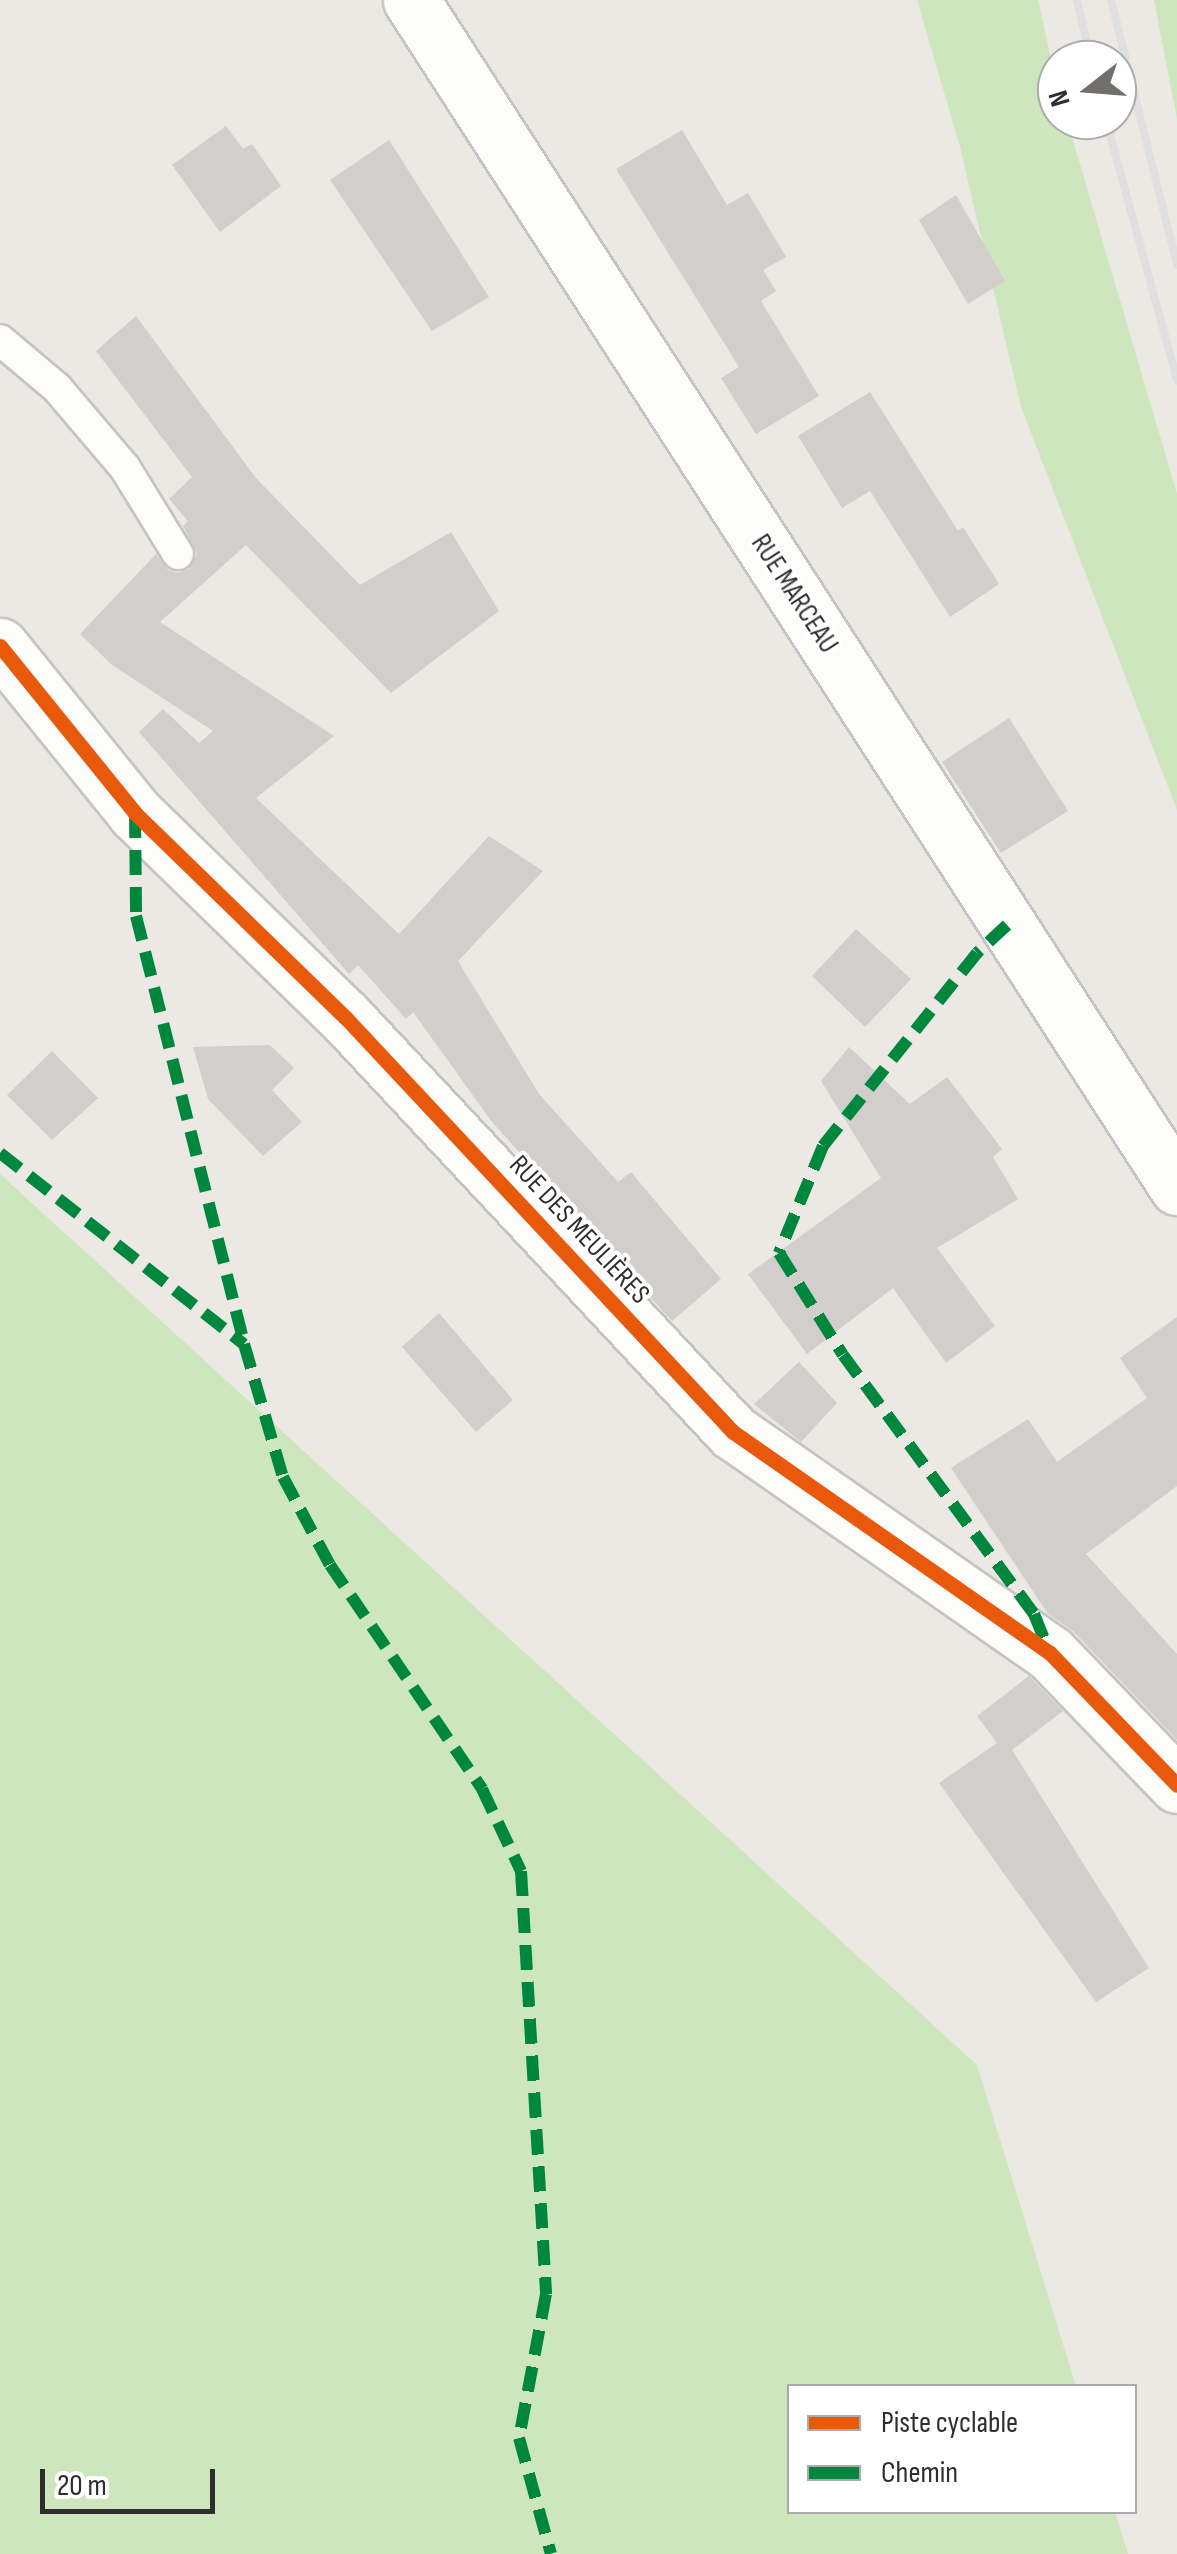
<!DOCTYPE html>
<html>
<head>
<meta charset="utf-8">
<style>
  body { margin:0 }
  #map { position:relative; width:1177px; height:2554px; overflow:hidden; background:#ece8e4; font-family:"Sofia Sans Condensed",sans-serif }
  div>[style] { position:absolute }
  .green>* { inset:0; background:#cee6be }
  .building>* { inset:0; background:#d1cecb }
  .roads { filter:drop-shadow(2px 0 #c5c4c5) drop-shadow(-2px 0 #c5c4c5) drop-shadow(0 2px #c5c4c5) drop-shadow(0 -2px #c5c4c5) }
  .lane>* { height:30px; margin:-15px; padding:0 15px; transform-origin:15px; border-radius:15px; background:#fcfcfb }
  .street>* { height:55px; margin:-27.5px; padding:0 27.5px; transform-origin:27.5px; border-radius:27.5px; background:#fcfcfb }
  .secondary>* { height:55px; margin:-27.5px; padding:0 27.5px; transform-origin:27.5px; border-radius:27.5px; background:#fcfcfb }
  .rail>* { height:8px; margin:-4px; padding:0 4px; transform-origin:4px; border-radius:4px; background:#dfdfe1 }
  .quiet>* { height:12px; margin-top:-6px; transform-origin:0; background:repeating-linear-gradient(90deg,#00873e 0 25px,transparent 0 37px) }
  .cycleway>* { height:15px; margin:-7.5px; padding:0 7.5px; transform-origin:7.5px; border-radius:7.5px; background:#e8590c }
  span { translate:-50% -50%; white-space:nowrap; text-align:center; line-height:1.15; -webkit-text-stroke:8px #fff; paint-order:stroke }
  .street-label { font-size:28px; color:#2e2e2e }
  .legend { position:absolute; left:787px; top:2384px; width:350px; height:130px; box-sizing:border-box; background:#fff; border:2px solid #ababab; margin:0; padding:12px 18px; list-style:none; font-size:30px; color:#2e2e2e }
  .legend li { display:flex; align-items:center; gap:20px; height:50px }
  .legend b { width:50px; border:2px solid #ababab }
  .north { position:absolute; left:1037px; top:40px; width:100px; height:100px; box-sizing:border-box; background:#fff; border:2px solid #ababab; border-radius:50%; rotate:253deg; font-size:28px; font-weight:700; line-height:40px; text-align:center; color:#2e2e2e }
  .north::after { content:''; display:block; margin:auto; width:35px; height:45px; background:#706f6e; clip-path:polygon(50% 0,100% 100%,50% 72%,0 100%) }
  .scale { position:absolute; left:40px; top:2469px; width:175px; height:45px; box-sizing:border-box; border:5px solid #2e2e2e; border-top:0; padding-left:12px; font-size:30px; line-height:35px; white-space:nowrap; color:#2e2e2e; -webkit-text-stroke:8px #fff; paint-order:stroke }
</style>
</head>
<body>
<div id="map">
  <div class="green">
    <div style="clip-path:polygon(917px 0,1038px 0,1057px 86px,1057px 120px,1067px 120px,1177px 494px,1177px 810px,1021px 407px,960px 147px)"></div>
    <div style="clip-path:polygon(1154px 0,1177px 0,1177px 119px)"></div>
    <div style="clip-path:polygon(0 1174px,977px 2065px,1076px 2386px,790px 2386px,790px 2512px,1115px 2512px,1128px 2554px,0 2554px)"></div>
  </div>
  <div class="building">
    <div style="clip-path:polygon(226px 126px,243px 149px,252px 144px,281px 186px,220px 232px,172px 165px)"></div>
    <div style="clip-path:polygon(682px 130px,727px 205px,748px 193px,786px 257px,763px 270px,776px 291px,761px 301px,819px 396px,756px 434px,721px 378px,739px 367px,616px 169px)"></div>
    <div style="clip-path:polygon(389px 140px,489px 297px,432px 331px,330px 180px)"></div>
    <div style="clip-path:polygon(956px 195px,1005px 281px,968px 304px,919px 220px)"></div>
    <div style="clip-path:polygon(136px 316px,256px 478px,360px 585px,451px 532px,499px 611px,391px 693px,246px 545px,160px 622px,334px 736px,256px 798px,399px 934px,489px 836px,543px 871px,458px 961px,539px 1094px,618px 1182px,631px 1172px,721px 1279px,672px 1321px,492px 1122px,413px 1012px,406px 1019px,358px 965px,349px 974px,139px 732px,163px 709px,199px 743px,213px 731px,112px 665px,80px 634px,156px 554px,168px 570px,178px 573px,189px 569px,197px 554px,183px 526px,188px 521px,169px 499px,192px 477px,96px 351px)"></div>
    <div style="clip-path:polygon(870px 392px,958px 531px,963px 527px,999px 584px,950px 617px,870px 491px,842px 508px,798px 436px)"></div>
    <div style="clip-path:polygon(1009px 718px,1068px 811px,1001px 853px,942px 762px)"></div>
    <div style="clip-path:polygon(856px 929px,911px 979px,865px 1027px,812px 976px)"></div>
    <div style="clip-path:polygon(270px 1045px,294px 1068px,272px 1090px,302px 1122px,263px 1156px,208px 1099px,193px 1047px)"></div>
    <div style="clip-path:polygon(849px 1047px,910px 1104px,947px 1077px,1002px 1149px,993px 1157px,1018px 1199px,937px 1248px,995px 1326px,946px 1363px,893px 1288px,807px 1354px,748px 1274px,881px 1178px,821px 1081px)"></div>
    <div style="clip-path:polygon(52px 1051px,98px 1098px,52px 1140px,7px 1095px)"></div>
    <div style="clip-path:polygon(439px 1313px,513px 1400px,476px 1432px,402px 1347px)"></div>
    <div style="clip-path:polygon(1177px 1317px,1177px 1486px,1086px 1554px,1177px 1654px,1177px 1740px,1073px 1631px,1048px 1614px,951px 1468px,1028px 1419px,1057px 1462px,1147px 1398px,1120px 1358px)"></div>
    <div style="clip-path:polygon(799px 1362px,837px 1403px,801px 1442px,754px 1404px)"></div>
    <div style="clip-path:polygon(1029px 1676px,1063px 1711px,1012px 1750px,1149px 1968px,1096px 2002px,939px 1783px,997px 1743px,977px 1716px)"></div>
  </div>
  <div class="roads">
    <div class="lane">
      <div style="left:0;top:340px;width:75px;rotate:40.1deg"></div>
      <div style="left:57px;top:388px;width:105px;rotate:49.6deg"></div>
      <div style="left:125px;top:468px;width:101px;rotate:58.4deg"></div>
    </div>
    <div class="street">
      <div style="left:0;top:646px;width:215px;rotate:51deg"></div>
      <div style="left:135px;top:813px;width:293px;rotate:44.2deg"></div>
      <div style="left:345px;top:1017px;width:568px;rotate:46.93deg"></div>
      <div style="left:733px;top:1432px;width:386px;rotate:34.9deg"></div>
      <div style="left:1050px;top:1653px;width:183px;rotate:46.1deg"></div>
    </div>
    <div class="secondary">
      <div style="left:411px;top:0;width:1413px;rotate:57.16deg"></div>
    </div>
  </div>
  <div class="rail">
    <div style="left:1077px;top:0;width:62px;rotate:76.9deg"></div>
    <div style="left:1111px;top:0;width:273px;rotate:76deg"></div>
    <div style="left:1106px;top:120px;width:270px;rotate:74.7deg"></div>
  </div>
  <div class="quiet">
    <div style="left:135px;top:813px;width:103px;rotate:89.4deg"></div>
    <div style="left:136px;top:916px;width:441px;rotate:75.8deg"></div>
    <div style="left:244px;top:1344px;width:139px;rotate:73.7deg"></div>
    <div style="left:283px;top:1477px;width:100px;rotate:61.9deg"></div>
    <div style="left:330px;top:1565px;width:271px;rotate:55.8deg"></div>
    <div style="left:482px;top:1789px;width:91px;rotate:64.6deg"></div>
    <div style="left:521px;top:1871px;width:424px;rotate:86.6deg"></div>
    <div style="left:546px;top:2294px;width:147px;rotate:100.6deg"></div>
    <div style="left:519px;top:2438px;width:120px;rotate:74.6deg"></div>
    <div style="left:1007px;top:925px;width:41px;rotate:137deg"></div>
    <div style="left:977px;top:953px;width:247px;rotate:128.6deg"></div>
    <div style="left:823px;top:1146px;width:116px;rotate:112.4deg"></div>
    <div style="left:779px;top:1253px;width:120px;rotate:57.9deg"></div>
    <div style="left:843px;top:1355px;width:322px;rotate:53.6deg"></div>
    <div style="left:1034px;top:1614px;width:37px;rotate:68deg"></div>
    <div style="left:0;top:1153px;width:310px;rotate:38.1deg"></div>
  </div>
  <div class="cycleway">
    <div style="left:0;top:646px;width:215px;rotate:51deg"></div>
    <div style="left:135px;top:813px;width:293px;rotate:44.2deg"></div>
    <div style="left:345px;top:1017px;width:568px;rotate:46.93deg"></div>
    <div style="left:733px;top:1432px;width:386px;rotate:34.9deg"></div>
    <div style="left:1050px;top:1653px;width:183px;rotate:46.1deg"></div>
  </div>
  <div class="street-label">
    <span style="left:794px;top:594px;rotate:57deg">RUE MARCEAU</span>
    <span style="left:579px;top:1230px;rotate:47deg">RUE DES MEULIÈRES</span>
  </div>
  <ul class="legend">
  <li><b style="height:12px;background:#e8590c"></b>Piste cyclable</li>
  <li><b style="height:12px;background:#00873e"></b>Chemin</li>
  </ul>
  <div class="north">N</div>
  <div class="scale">20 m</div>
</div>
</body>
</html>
